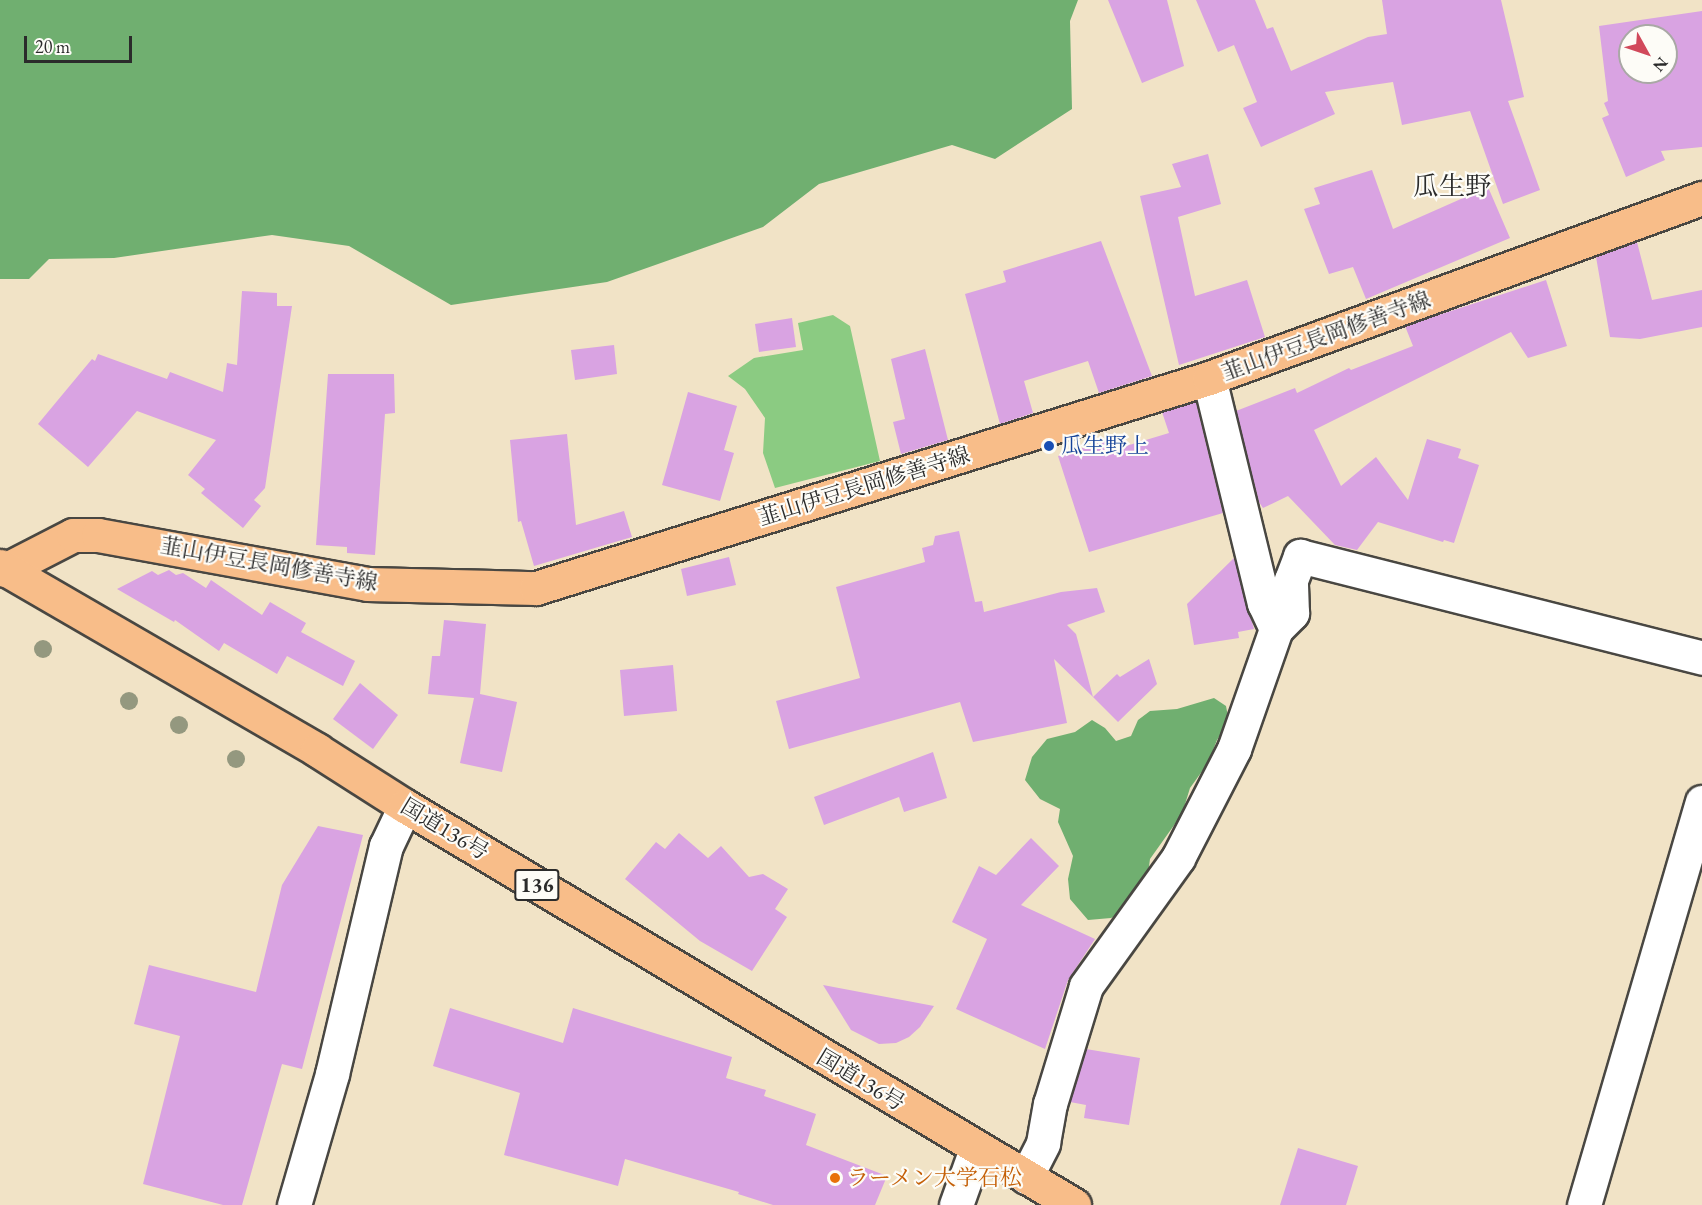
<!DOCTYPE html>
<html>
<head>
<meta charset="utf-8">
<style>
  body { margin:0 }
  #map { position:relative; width:1702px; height:1205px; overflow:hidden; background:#f1e3c6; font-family:"EB Garamond","Noto Serif JP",serif }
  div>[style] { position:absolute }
  .green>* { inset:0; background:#8bcb82 }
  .forest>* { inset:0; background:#70af70 }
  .building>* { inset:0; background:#d9a3e2 }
  .roads { filter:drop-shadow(2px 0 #494742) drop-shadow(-2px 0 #494742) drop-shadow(0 2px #494742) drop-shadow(0 -2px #494742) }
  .minor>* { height:33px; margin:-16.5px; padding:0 16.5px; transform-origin:16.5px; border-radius:16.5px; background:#fff }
  .major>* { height:33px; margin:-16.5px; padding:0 16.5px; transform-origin:16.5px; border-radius:16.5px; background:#f8bd89 }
  .highway>* { height:33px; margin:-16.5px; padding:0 16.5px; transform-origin:16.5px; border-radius:16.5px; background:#f8bd89 }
  .trees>* { width:18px; height:18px; margin:-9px; border-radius:50%; background:#94987f }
  .dots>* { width:16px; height:16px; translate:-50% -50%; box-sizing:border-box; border:3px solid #fdfcf7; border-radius:50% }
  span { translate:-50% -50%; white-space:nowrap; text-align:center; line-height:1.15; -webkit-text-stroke:4.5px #fdfcf7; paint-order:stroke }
  .shield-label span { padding:2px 4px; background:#fdfcf7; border:2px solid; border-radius:4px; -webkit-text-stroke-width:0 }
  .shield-label { font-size:21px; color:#2b2b2b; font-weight:700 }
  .street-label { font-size:22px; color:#2b2b2b }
  .transit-label { font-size:22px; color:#164399 }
  .left { translate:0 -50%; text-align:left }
  .food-label { font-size:22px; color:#c56008 }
  .quarter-label { font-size:26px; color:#2b2b2b }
  .north { position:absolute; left:1618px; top:24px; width:60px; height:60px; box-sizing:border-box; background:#fdfcf7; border:2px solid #a9a8a5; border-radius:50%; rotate:130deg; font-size:16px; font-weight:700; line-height:24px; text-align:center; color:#2b2b2b }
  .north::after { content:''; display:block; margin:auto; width:21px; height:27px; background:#d1495b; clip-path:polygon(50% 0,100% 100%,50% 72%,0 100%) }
  .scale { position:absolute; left:24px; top:36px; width:108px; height:27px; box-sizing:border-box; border:3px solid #2b2b2b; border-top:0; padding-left:8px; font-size:18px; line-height:21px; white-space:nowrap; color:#2b2b2b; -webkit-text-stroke:4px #fdfcf7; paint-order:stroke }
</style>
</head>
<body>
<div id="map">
  <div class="green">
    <div style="clip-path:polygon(833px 315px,850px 326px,880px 461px,775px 488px,763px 453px,765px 418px,745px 389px,728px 376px,754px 358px,803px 350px,798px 323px)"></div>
  </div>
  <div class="forest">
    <div style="clip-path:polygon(0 0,1078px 0,1070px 21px,1072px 109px,995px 159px,952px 145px,819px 184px,763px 227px,607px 282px,451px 305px,349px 246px,272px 235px,114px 258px,49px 259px,29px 279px,0 279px)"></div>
    <div style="clip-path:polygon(1214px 698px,1226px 706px,1229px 722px,1217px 740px,1208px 763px,1190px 788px,1182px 814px,1150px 859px,1147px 881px,1132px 908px,1111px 918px,1088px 920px,1070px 899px,1068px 879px,1073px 856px,1058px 822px,1060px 809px,1040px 799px,1025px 780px,1032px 757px,1047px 739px,1075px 732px,1092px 720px,1105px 728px,1116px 741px,1131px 736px,1138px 720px,1150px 711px,1177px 709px)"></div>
  </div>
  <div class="building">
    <div style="clip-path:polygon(1108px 0,1167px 0,1184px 66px,1142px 83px)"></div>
    <div style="clip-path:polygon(1196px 0,1255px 0,1267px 29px,1273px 27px,1291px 71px,1368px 37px,1387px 34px,1382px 0,1501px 0,1524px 97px,1508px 101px,1540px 190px,1503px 204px,1470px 111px,1402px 125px,1393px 82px,1325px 92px,1335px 114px,1261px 147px,1243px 108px,1257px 102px,1234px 45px,1218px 52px)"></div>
    <div style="clip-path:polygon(evenodd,1702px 11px,1702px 147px,1661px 151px,1665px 160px,1626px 177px,1602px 118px,1609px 115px,1604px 103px,1608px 101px,1599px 26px,1702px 11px,1630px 36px,1666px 36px,1666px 72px,1630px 72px,1630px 36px)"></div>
    <div style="clip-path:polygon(1208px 154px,1221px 204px,1178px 217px,1195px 296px,1247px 280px,1265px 337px,1179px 365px,1140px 196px,1181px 187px,1172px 164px)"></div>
    <div style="clip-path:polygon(1372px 170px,1393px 229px,1488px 187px,1510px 238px,1366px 299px,1353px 267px,1329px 274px,1304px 209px,1320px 204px,1314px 188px)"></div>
    <div style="clip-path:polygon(1101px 241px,1152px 376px,1099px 393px,1088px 361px,1024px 381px,1033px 413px,1000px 424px,965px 294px,1006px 282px,1003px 271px)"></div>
    <div style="clip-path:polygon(1637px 242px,1652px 300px,1702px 290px,1702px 327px,1640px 339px,1610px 337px,1596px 257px)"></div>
    <div style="clip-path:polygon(1546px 280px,1567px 346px,1528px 358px,1511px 332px,1314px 430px,1341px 486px,1376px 457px,1408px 500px,1427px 439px,1461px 449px,1458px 458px,1479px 465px,1454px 543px,1444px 540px,1443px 542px,1378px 522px,1357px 550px,1335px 545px,1288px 496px,1263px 508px,1259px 502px,1236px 411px,1295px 388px,1297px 393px,1349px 368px,1351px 370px,1413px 346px,1405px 326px)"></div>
    <div style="clip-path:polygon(242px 291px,277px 293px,277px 306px,292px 306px,265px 488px,254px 500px,261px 506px,243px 528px,201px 493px,205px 489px,188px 475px,216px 440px,137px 411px,88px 467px,38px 424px,92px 359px,95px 361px,98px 354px,167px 379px,170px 372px,223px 392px,227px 363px,237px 365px)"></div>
    <div style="clip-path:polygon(792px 318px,796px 347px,759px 352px,755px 324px)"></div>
    <div style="clip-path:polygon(614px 345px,617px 374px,575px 380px,571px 350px)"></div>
    <div style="clip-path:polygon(925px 349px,948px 440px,901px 454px,893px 422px,905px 419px,891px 359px)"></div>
    <div style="clip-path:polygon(328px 374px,394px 374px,395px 413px,385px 414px,375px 555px,347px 553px,347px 547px,316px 545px)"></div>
    <div style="clip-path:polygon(688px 392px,737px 406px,724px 450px,734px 453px,720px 501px,662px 485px)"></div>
    <div style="clip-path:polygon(1196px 402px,1223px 513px,1089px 552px,1058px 456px,1113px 438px,1116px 449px,1169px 433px,1162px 412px)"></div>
    <div style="clip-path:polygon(567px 434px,576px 525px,624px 511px,632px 537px,534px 566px,521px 521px,518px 522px,510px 440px)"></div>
    <div style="clip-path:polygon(959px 531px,975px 602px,982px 601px,984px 612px,1061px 592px,1097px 588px,1105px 612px,1067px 625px,1076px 634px,1093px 697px,1054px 659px,1067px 723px,973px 742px,960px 702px,789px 749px,776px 701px,860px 678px,836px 587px,925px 562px,922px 548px,933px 545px,935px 536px)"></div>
    <div style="clip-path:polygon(729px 557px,736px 585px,687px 596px,681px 569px)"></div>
    <div style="clip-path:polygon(1234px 558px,1254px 629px,1238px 632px,1239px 638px,1194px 645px,1187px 604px)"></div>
    <div style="clip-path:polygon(169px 570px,176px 575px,183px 573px,206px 588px,211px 580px,262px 615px,270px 602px,306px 623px,301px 632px,355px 661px,343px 686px,287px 656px,277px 674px,224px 643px,219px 651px,175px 620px,174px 622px,117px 589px,152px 571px,158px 575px)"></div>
    <div style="clip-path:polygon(444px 620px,486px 624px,480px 694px,517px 702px,502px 772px,460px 763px,474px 698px,428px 694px,432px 656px,440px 656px)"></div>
    <div style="clip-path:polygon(1149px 659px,1157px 684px,1118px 722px,1093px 697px,1117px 674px,1120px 677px)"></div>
    <div style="clip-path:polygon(673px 665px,677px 711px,624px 716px,620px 670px)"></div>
    <div style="clip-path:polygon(360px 683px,398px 715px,373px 749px,333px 719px)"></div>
    <div style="clip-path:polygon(933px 752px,947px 798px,904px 812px,899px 797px,824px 825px,814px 797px)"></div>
    <div style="clip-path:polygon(318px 826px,363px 835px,302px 1069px,282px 1064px,242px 1205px,223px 1205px,143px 1184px,180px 1036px,134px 1024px,149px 965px,256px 992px,282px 885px)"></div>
    <div style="clip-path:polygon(679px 833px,708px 858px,721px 846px,749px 877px,763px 874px,788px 889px,775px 909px,787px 917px,752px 971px,700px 941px,625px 879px,656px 842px,665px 849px)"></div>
    <div style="clip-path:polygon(1031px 838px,1059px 866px,1021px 905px,1095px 939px,1068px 980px,1045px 1049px,956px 1009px,987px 939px,952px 922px,979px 866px,996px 875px)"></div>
    <div style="clip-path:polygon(823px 985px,934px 1006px,920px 1027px,909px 1037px,896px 1043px,879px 1044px,851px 1030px)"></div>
    <div style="clip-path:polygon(450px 1008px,563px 1043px,573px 1008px,732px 1057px,726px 1078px,766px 1090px,764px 1096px,816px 1114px,806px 1145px,887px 1176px,875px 1205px,773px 1205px,738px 1194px,739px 1192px,625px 1159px,618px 1186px,504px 1155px,520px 1093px,433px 1066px)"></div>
    <div style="clip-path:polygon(1086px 1049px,1140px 1058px,1129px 1125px,1084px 1118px,1086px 1105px,1070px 1102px)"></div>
    <div style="clip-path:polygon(1298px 1148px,1358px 1166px,1346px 1205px,1280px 1205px)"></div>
  </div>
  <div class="roads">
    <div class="minor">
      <div style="left:1209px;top:378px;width:232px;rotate:76.3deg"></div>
      <div style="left:1264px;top:603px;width:29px;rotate:65deg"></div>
      <div style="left:1026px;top:1177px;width:38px;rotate:-63deg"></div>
      <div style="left:1043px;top:1143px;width:40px;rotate:-80deg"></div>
      <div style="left:1050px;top:1104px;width:123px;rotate:-73deg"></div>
      <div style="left:1086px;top:986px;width:158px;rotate:-54.3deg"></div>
      <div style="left:1178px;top:858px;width:123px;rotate:-62.8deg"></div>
      <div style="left:1234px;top:749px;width:127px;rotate:-70.7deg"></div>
      <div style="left:1276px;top:629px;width:23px;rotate:-45deg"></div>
      <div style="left:1292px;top:613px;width:33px;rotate:-92deg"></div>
      <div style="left:1291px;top:580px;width:26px;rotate:-69deg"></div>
      <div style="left:1300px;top:556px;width:415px;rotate:14.2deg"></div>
      <div style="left:294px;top:1205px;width:136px;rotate:-73.8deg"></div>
      <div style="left:332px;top:1074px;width:234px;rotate:-76.7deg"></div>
      <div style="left:386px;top:846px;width:44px;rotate:-64.6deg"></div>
      <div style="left:956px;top:1205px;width:59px;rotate:-70.3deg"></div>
      <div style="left:1584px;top:1205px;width:420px;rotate:-73.7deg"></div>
    </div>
    <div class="major">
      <div style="left:5px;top:570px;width:76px;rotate:-27.2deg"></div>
      <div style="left:73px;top:535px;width:25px"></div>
      <div style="left:98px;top:535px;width:273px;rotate:10.3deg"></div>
      <div style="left:367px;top:584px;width:169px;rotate:1.4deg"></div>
      <div style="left:536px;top:588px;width:705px;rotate:-17.33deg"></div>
      <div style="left:1209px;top:378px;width:525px;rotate:-20.06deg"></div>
    </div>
    <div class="highway">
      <div style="left:0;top:566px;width:367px;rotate:30.1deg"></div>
      <div style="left:317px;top:750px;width:104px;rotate:32.5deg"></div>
      <div style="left:405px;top:806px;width:779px;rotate:30.81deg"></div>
    </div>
  </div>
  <div class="trees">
    <div style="left:43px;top:649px"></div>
    <div style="left:129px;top:701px"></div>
    <div style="left:179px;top:725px"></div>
    <div style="left:236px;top:759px"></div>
  </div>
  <div class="dots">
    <div style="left:1049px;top:446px;background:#1a4fb4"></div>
    <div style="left:835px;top:1178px;background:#e8710a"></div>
  </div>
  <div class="shield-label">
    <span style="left:537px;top:885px">136</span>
  </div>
  <div class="street-label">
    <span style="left:1326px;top:336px;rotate:-20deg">韮山伊豆長岡修善寺線</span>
    <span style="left:864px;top:486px;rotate:-17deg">韮山伊豆長岡修善寺線</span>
    <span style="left:269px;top:564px;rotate:10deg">韮山伊豆長岡修善寺線</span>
    <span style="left:445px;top:829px;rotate:31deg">国道136号</span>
    <span style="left:861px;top:1080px;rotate:31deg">国道136号</span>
  </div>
  <div class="transit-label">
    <span class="left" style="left:1061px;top:446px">瓜生野上</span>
  </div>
  <div class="food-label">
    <span class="left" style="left:847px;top:1178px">ラーメン大学石松</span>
  </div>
  <div class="quarter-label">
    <span style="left:1452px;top:187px">瓜生野</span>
  </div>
  <div class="north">N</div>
  <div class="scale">20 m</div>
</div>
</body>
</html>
